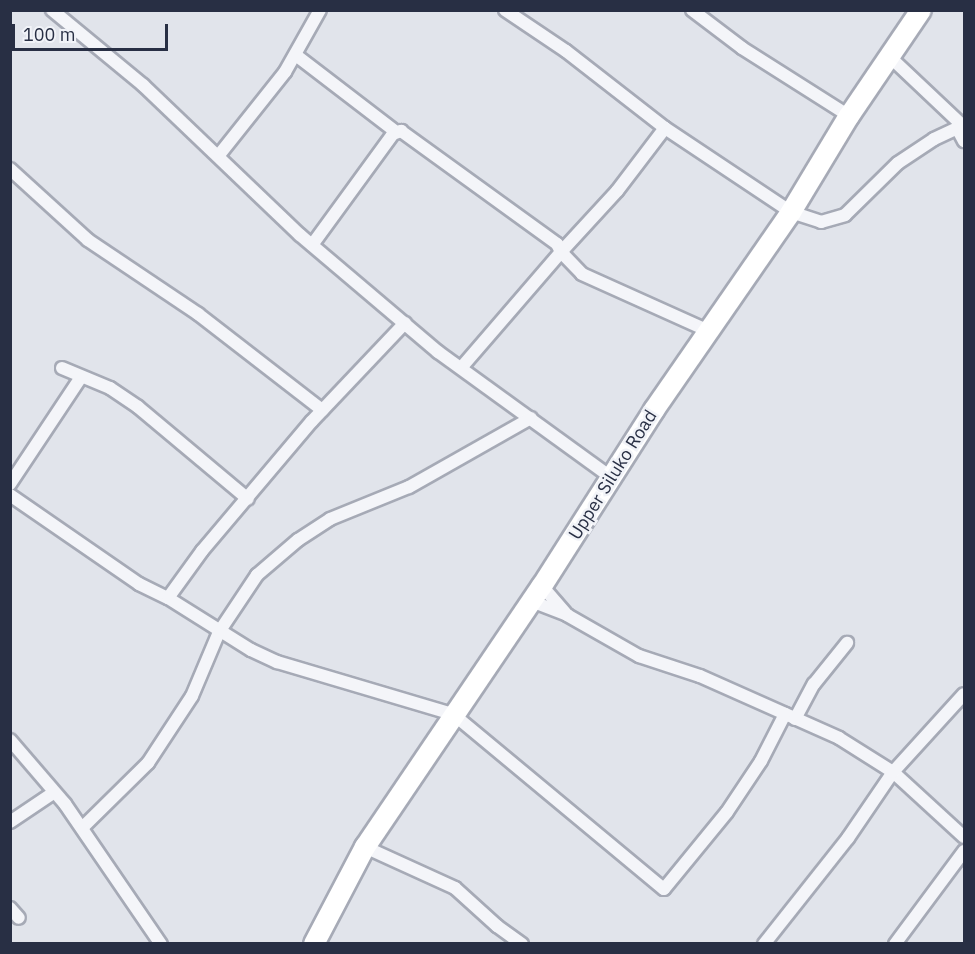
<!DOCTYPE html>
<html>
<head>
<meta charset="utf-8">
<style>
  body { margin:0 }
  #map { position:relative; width:975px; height:954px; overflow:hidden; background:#e1e4eb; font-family:"IBM Plex Sans",sans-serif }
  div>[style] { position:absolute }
  .roads { filter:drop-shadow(2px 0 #a6aab6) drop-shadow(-2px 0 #a6aab6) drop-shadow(0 2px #a6aab6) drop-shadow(0 -2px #a6aab6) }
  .minor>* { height:12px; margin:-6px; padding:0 6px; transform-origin:6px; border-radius:6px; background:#f4f5f9 }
  .primary>* { height:20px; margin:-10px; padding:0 10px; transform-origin:10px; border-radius:10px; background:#fff }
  span { translate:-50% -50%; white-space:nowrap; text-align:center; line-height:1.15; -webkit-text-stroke:5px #f1f3f8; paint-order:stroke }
  .street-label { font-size:18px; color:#282f44 }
  .frame { position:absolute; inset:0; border:12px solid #282f44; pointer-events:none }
  .scale { position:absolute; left:12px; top:24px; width:156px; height:27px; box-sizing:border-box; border:3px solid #282f44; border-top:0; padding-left:8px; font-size:18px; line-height:21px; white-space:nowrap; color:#282f44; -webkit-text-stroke:4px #f1f3f8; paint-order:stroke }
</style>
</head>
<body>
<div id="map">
  <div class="roads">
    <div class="minor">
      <div style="left:52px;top:10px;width:118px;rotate:39.5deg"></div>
      <div style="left:143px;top:85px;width:217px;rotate:43.7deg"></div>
      <div style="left:300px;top:235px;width:181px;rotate:40.3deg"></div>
      <div style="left:438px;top:352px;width:215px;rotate:35.9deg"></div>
      <div style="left:505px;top:10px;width:73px;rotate:33.9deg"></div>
      <div style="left:566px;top:51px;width:125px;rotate:37.9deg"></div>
      <div style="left:665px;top:128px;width:151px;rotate:33.7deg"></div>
      <div style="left:791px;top:212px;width:32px;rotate:18deg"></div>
      <div style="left:821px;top:222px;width:25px;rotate:-16deg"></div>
      <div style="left:845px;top:215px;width:74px;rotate:-44.5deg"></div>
      <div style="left:898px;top:163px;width:43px;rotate:-33.7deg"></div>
      <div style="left:934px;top:139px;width:33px;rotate:-25deg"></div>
      <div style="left:692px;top:10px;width:63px;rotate:37.2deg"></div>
      <div style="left:742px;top:48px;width:127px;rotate:32.4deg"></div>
      <div style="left:297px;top:56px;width:125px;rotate:37.5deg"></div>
      <div style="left:890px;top:57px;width:100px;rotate:43.4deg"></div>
      <div style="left:665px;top:128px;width:79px;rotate:127.3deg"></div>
      <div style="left:617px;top:191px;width:83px;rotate:132.6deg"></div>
      <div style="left:561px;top:252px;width:30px;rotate:46deg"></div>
      <div style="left:582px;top:274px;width:139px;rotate:24.2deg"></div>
      <div style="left:957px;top:128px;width:15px;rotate:62deg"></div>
      <div style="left:219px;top:155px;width:106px;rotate:-51.5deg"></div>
      <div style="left:285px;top:72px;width:71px;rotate:-60.6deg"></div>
      <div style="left:10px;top:169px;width:105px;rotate:42.3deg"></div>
      <div style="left:88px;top:240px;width:133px;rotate:33.9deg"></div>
      <div style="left:198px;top:314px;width:157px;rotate:37.7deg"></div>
      <div style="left:312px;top:245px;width:137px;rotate:-53.9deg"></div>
      <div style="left:393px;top:134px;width:9px;rotate:-21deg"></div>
      <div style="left:401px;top:131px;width:193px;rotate:35.9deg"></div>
      <div style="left:557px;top:244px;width:9px;rotate:63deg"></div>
      <div style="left:561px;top:252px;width:153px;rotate:130.8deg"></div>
      <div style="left:62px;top:368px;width:52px;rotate:22.6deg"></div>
      <div style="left:110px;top:388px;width:34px;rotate:34deg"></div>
      <div style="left:138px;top:407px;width:143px;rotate:39.9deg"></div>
      <div style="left:10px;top:484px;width:128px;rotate:-56.4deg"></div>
      <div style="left:10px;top:495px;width:157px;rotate:34.6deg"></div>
      <div style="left:139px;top:584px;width:32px;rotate:26deg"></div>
      <div style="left:168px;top:598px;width:98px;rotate:32.1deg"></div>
      <div style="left:251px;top:650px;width:29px;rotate:25deg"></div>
      <div style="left:277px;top:662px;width:184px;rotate:16.5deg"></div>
      <div style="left:453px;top:714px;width:274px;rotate:39.7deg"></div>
      <div style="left:664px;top:889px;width:99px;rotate:-50.7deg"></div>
      <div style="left:727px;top:812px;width:61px;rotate:-56.3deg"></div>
      <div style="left:761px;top:761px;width:53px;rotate:-62.9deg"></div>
      <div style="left:542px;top:586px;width:35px;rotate:49deg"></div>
      <div style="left:168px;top:598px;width:58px;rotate:-54.1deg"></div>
      <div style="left:202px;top:551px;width:170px;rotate:-49.8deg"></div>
      <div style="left:312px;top:421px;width:135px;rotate:-46.5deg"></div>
      <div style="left:531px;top:601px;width:39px;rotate:21deg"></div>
      <div style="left:567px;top:615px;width:83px;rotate:29.7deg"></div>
      <div style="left:639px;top:656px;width:64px;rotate:18.2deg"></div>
      <div style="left:700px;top:676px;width:152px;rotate:24deg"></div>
      <div style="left:839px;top:738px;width:64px;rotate:32.2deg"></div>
      <div style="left:893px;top:772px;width:96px;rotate:42.5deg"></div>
      <div style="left:795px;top:719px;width:40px;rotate:-62deg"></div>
      <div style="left:814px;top:684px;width:53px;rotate:-51.2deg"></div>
      <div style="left:10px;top:740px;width:84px;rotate:49.3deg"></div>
      <div style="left:65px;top:804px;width:170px;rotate:55.6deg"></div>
      <div style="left:10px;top:822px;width:52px;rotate:-34deg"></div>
      <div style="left:82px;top:828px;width:93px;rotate:-44.6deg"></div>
      <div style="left:148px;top:763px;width:80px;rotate:-56.7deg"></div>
      <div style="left:192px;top:696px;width:69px;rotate:-67.1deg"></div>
      <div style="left:219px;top:632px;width:69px;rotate:-56.3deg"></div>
      <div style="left:257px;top:575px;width:54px;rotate:-40.5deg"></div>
      <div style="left:298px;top:540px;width:38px;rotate:-33deg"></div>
      <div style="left:330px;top:519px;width:85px;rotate:-22.1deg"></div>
      <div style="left:409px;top:487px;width:140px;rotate:-29.5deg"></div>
      <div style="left:365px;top:847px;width:99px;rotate:24.5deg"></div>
      <div style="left:455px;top:888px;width:57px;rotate:42.1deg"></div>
      <div style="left:497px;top:926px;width:31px;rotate:36deg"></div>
      <div style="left:10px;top:908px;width:13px;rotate:48deg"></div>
      <div style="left:764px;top:944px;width:135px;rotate:-51.6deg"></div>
      <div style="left:848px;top:838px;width:80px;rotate:-55.7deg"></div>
      <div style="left:893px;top:772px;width:105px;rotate:-47.7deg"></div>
      <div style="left:895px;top:944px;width:116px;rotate:-53.4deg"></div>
    </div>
    <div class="primary">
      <div style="left:314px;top:944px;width:110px;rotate:-62.3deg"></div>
      <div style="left:365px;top:847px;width:315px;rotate:-55.9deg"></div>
      <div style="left:542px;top:586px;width:209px;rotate:-57.5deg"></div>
      <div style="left:654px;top:410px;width:241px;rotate:-55.3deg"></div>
      <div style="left:791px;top:212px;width:112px;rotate:-58.9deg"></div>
      <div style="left:849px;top:116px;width:128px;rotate:-55.8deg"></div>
    </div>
  </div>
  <div class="street-label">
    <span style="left:613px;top:475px;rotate:-58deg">Upper Siluko Road</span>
  </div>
  <div class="frame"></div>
  <div class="scale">100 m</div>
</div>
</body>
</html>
